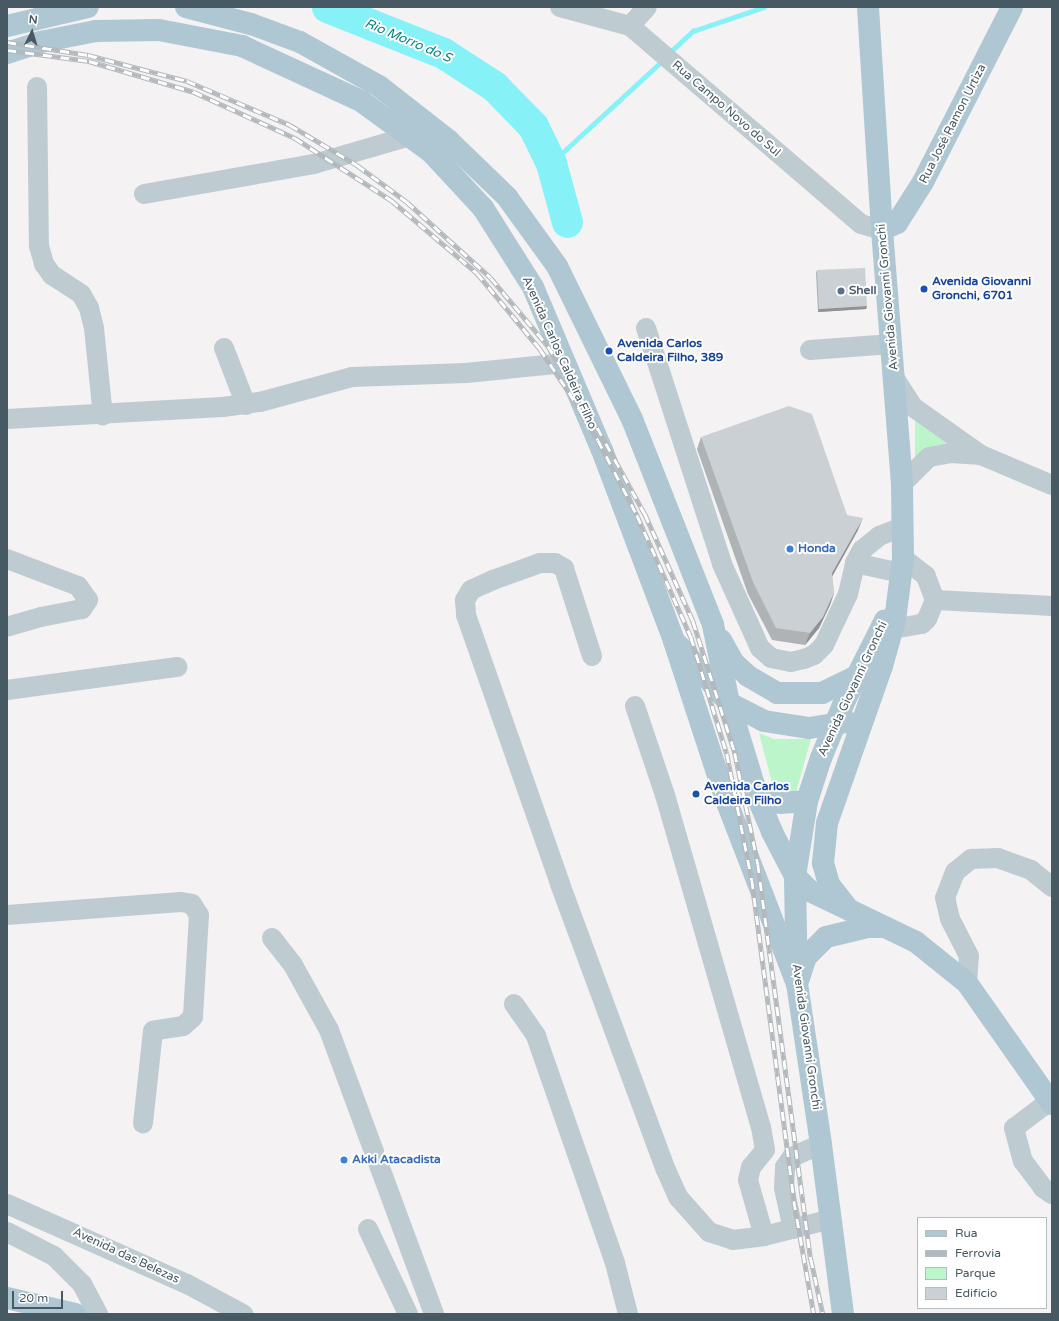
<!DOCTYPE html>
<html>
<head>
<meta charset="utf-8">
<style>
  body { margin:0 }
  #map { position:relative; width:1059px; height:1321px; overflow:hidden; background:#f4f2f2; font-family:"Varela Round",sans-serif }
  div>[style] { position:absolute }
  .green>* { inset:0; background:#bdf5ca }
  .stream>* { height:5px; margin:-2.5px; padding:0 2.5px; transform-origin:2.5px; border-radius:2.5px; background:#86f1f6 }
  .river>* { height:31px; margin:-15.5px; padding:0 15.5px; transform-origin:15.5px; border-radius:15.5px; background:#86f1f6 }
  .minor>* { height:20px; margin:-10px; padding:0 10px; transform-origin:10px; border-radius:10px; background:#beccd2 }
  .major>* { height:22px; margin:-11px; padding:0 11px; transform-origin:11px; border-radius:11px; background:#afc7d3 }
  .rail>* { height:4.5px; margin-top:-2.25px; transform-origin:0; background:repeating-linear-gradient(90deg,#fff 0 9px,#b3b8bd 0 18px); box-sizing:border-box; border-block:1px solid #b3b8bd }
  .wall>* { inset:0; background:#afb3b6 }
  .shaded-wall>* { inset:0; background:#8e9294 }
  .building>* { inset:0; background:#cbd0d4 }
  .dots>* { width:11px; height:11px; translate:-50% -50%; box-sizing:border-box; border:2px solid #fff; border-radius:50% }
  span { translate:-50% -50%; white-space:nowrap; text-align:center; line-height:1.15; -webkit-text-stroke:4px #fff; paint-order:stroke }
  .street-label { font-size:12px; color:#475962 }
  .transit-label { font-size:12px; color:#164399; font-weight:700 }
  .left { translate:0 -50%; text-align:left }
  .service-label { font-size:12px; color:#4e5e75; font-weight:700 }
  .shop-label { font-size:12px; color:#366cbe; font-weight:700 }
  .water-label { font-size:13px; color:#058289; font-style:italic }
  .frame { position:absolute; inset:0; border:8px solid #475962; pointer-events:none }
  .legend { position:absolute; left:917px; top:1217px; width:130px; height:92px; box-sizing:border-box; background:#fff; border:1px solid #b5bdc0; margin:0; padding:5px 7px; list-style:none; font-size:12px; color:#475962 }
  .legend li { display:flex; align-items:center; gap:8px; height:20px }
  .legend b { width:20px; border:1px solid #b5bdc0 }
  .north { position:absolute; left:12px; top:12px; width:40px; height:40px; -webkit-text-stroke:3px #fff; paint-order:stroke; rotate:5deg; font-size:11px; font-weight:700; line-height:16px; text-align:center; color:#475962 }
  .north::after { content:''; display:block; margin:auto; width:14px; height:18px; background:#475962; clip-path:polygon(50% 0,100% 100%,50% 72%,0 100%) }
  .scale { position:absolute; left:12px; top:1291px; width:51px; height:18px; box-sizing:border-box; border:2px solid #475962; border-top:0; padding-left:5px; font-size:12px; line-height:14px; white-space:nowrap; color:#475962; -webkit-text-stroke:3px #fff; paint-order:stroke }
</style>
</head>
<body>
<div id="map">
  <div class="green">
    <div style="clip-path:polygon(915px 416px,968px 451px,915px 458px)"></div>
    <div style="clip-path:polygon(759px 733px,774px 739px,811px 739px,795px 796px,775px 794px)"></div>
  </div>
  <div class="stream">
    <div style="left:669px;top:53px;width:33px;rotate:-43deg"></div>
    <div style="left:693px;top:31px;width:75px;rotate:-18.7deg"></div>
    <div style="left:551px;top:163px;width:154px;rotate:-42.6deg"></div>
  </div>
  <div class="river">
    <div style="left:327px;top:7px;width:125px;rotate:21.6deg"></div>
    <div style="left:443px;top:53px;width:61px;rotate:32.9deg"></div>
    <div style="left:494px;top:86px;width:56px;rotate:45.7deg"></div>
    <div style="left:533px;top:126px;width:41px;rotate:64.1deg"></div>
    <div style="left:551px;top:163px;width:61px;rotate:74.8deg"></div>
  </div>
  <div class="minor">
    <div style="left:560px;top:7px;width:73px;rotate:15.2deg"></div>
    <div style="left:630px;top:26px;width:304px;rotate:40.6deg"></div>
    <div style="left:861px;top:224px;width:22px;rotate:16deg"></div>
    <div style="left:630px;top:26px;width:25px;rotate:-48deg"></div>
    <div style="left:37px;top:87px;width:159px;rotate:89.3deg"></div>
    <div style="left:39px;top:246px;width:19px;rotate:74deg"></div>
    <div style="left:44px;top:264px;width:14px;rotate:54deg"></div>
    <div style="left:52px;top:275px;width:35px;rotate:33deg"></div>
    <div style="left:81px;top:294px;width:16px;rotate:60deg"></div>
    <div style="left:89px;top:308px;width:21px;rotate:76deg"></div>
    <div style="left:94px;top:328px;width:88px;rotate:84.2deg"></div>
    <div style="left:144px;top:194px;width:173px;rotate:-10deg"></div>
    <div style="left:314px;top:164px;width:97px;rotate:-16.2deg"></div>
    <div style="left:646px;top:328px;width:248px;rotate:72.1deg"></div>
    <div style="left:722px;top:564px;width:92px;rotate:65.7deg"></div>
    <div style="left:760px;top:648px;width:15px;rotate:42deg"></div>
    <div style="left:771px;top:658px;width:20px;rotate:11deg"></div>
    <div style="left:791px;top:662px;width:13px;rotate:-13deg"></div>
    <div style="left:804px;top:659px;width:11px;rotate:-22deg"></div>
    <div style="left:814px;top:655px;width:14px;rotate:-45deg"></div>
    <div style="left:824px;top:645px;width:56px;rotate:-64.8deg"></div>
    <div style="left:848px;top:594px;width:32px;rotate:-77deg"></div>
    <div style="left:855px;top:563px;width:15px;rotate:-62deg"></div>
    <div style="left:862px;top:550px;width:22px;rotate:-39deg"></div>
    <div style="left:879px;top:536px;width:26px;rotate:-21deg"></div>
    <div style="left:224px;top:348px;width:61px;rotate:68.9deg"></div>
    <div style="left:810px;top:350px;width:82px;rotate:-4.2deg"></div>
    <div style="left:895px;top:379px;width:33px;rotate:57deg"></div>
    <div style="left:913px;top:407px;width:83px;rotate:35.2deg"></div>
    <div style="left:981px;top:455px;width:77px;rotate:22.9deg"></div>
    <div style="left:7px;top:419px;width:216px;rotate:-3.2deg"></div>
    <div style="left:223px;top:407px;width:37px;rotate:-8deg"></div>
    <div style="left:260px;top:402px;width:95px;rotate:-15.2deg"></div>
    <div style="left:352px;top:377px;width:114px;rotate:-2deg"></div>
    <div style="left:466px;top:373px;width:100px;rotate:-5.7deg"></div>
    <div style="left:902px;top:484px;width:38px;rotate:-45deg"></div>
    <div style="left:929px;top:457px;width:22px;rotate:-10deg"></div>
    <div style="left:951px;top:453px;width:30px;rotate:4deg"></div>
    <div style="left:7px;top:559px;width:76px;rotate:20.8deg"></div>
    <div style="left:78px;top:586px;width:17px;rotate:54deg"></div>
    <div style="left:88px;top:600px;width:11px;rotate:124deg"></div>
    <div style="left:82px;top:609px;width:42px;rotate:169deg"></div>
    <div style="left:41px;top:617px;width:35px;rotate:164deg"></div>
    <div style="left:855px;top:563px;width:47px;rotate:12.3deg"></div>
    <div style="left:935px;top:600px;width:117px;rotate:2.9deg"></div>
    <div style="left:893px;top:629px;width:29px;rotate:-10deg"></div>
    <div style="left:922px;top:624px;width:7px;rotate:-45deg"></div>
    <div style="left:927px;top:619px;width:21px;rotate:-67deg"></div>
    <div style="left:935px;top:600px;width:26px;rotate:-111deg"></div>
    <div style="left:926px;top:576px;width:29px;rotate:-142deg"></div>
    <div style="left:592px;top:656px;width:92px;rotate:-107.7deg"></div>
    <div style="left:564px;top:568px;width:10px;rotate:-151deg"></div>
    <div style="left:555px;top:563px;width:15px;rotate:180deg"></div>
    <div style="left:540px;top:563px;width:50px;rotate:160.1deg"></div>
    <div style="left:493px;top:580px;width:24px;rotate:156deg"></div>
    <div style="left:471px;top:590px;width:12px;rotate:121deg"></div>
    <div style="left:465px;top:600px;width:15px;rotate:86deg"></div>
    <div style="left:466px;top:615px;width:285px;rotate:70.7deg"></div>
    <div style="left:560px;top:884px;width:305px;rotate:69.7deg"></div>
    <div style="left:666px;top:1170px;width:30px;rotate:66deg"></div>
    <div style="left:678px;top:1197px;width:47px;rotate:48.5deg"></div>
    <div style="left:709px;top:1232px;width:25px;rotate:18deg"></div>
    <div style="left:733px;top:1240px;width:31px;rotate:-7deg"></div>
    <div style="left:7px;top:690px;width:172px;rotate:-7.7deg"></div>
    <div style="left:635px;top:706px;width:94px;rotate:71.4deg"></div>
    <div style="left:665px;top:795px;width:346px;rotate:73.9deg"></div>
    <div style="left:761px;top:1127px;width:23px;rotate:80deg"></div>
    <div style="left:765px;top:1150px;width:22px;rotate:129deg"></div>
    <div style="left:751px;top:1167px;width:13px;rotate:103deg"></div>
    <div style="left:748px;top:1180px;width:58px;rotate:74.1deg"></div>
    <div style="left:764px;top:1236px;width:69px;rotate:-14.2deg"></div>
    <div style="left:7px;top:915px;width:174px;rotate:-4.3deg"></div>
    <div style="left:181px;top:902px;width:11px;rotate:10deg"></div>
    <div style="left:192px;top:904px;width:13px;rotate:58deg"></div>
    <div style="left:199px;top:915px;width:102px;rotate:93.4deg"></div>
    <div style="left:193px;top:1017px;width:13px;rotate:138deg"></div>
    <div style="left:183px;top:1026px;width:30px;rotate:171deg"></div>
    <div style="left:153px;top:1031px;width:93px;rotate:96.2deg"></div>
    <div style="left:272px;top:938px;width:34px;rotate:52deg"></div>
    <div style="left:293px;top:965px;width:74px;rotate:61deg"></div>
    <div style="left:329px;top:1030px;width:303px;rotate:69.7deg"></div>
    <div style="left:967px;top:983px;width:27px;rotate:-86deg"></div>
    <div style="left:969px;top:956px;width:42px;rotate:-117.2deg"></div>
    <div style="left:950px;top:919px;width:22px;rotate:-103deg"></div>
    <div style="left:945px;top:898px;width:28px;rotate:-69deg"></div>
    <div style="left:955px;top:872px;width:21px;rotate:-39deg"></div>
    <div style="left:971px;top:859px;width:27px;rotate:-2deg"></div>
    <div style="left:998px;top:858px;width:35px;rotate:20deg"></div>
    <div style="left:1031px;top:870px;width:27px;rotate:39deg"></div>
    <div style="left:514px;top:1004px;width:39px;rotate:55deg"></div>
    <div style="left:536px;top:1036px;width:240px;rotate:70.8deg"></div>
    <div style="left:615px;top:1263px;width:53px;rotate:75.7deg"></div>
    <div style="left:1050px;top:1101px;width:45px;rotate:143.1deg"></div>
    <div style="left:1014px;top:1128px;width:34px;rotate:75deg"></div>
    <div style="left:1023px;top:1161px;width:34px;rotate:53deg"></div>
    <div style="left:1043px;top:1188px;width:11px;rotate:34deg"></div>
    <div style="left:7px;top:1204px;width:197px;rotate:24deg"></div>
    <div style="left:187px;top:1284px;width:64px;rotate:28.2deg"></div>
    <div style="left:368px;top:1229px;width:94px;rotate:64.8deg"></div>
    <div style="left:793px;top:1229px;width:42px;rotate:-102.4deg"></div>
    <div style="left:784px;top:1188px;width:21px;rotate:-87deg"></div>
    <div style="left:785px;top:1167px;width:12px;rotate:-55deg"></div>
    <div style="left:792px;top:1157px;width:32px;rotate:-24deg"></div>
    <div style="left:7px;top:1232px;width:53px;rotate:27.1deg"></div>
    <div style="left:54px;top:1256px;width:40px;rotate:45deg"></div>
    <div style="left:82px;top:1284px;width:34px;rotate:62deg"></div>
  </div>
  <div class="major">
    <div style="left:186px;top:7px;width:67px;rotate:14.7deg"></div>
    <div style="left:251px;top:24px;width:52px;rotate:20.2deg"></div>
    <div style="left:300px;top:42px;width:90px;rotate:29.1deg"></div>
    <div style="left:379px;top:86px;width:88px;rotate:38deg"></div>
    <div style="left:448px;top:140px;width:82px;rotate:44deg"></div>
    <div style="left:507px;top:197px;width:85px;rotate:54.1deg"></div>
    <div style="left:557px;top:266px;width:170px;rotate:63.9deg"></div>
    <div style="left:632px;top:419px;width:221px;rotate:68.5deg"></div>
    <div style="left:713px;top:625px;width:80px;rotate:78.4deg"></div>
    <div style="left:729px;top:703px;width:102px;rotate:73deg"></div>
    <div style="left:759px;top:801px;width:34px;rotate:67deg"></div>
    <div style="left:772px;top:832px;width:50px;rotate:62.4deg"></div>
    <div style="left:795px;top:876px;width:21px;rotate:45deg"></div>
    <div style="left:810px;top:891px;width:118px;rotate:25.7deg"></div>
    <div style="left:916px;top:942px;width:65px;rotate:38.8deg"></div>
    <div style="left:967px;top:983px;width:148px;rotate:54.9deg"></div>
    <div style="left:7px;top:26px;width:83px;rotate:-13.2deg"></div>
    <div style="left:7px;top:53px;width:35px;rotate:-18deg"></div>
    <div style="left:40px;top:42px;width:57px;rotate:-11.1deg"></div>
    <div style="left:96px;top:31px;width:63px;rotate:-0.9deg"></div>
    <div style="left:159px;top:30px;width:85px;rotate:10.9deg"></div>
    <div style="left:242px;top:46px;width:131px;rotate:24.8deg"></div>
    <div style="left:361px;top:101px;width:87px;rotate:36.1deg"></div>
    <div style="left:431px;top:152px;width:76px;rotate:47.1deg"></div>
    <div style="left:483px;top:208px;width:93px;rotate:57.7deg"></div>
    <div style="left:533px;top:287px;width:177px;rotate:67.1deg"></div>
    <div style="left:602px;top:450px;width:204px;rotate:69.3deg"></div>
    <div style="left:674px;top:641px;width:167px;rotate:71.9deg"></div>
    <div style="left:726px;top:800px;width:197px;rotate:68.9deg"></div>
    <div style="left:882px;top:230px;width:17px;rotate:-25deg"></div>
    <div style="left:897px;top:223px;width:49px;rotate:-57.6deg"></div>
    <div style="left:923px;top:182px;width:196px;rotate:-63deg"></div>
    <div style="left:721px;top:640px;width:25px;rotate:61deg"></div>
    <div style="left:733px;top:662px;width:21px;rotate:43deg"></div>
    <div style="left:748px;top:676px;width:34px;rotate:30deg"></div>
    <div style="left:777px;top:693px;width:45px"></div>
    <div style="left:822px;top:693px;width:39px;rotate:-26deg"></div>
    <div style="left:679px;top:646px;width:76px;rotate:48.7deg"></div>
    <div style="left:729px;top:703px;width:39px;rotate:27deg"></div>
    <div style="left:764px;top:721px;width:46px;rotate:8.8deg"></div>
    <div style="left:809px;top:728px;width:39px;rotate:-9deg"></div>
    <div style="left:759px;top:801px;width:21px;rotate:5deg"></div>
    <div style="left:780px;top:803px;width:27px;rotate:-4deg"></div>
    <div style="left:846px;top:906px;width:28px;rotate:-128deg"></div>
    <div style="left:829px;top:884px;width:22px;rotate:-106deg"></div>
    <div style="left:823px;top:863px;width:40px;rotate:-84.3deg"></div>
    <div style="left:827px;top:823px;width:166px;rotate:-70.7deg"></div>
    <div style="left:882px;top:666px;width:48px;rotate:-74.2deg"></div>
    <div style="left:895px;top:620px;width:63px;rotate:-82.6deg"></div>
    <div style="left:903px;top:558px;width:74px;rotate:-90.8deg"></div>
    <div style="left:902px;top:484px;width:255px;rotate:-94.5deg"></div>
    <div style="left:882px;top:230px;width:223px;rotate:-93.6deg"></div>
    <div style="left:799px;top:978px;width:22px;rotate:-72deg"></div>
    <div style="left:806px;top:957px;width:28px;rotate:-45deg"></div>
    <div style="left:826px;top:937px;width:43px;rotate:-13.4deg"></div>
    <div style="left:868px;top:927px;width:16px"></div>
    <div style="left:7px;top:1298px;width:70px;rotate:13.2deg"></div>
    <div style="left:843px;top:1314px;width:171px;rotate:-97.4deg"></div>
    <div style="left:821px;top:1144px;width:162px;rotate:-98.5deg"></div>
    <div style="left:797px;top:984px;width:108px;rotate:-91.1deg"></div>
    <div style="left:795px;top:876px;width:76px;rotate:-80.9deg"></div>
    <div style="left:807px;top:801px;width:45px;rotate:-72deg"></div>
    <div style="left:821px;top:758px;width:63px;rotate:-67.5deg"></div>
    <div style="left:845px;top:700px;width:89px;rotate:-63.4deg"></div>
  </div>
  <div class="rail">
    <div style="left:7px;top:42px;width:82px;rotate:9.1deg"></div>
    <div style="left:88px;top:55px;width:102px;rotate:14.7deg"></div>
    <div style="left:187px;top:81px;width:112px;rotate:23.1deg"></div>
    <div style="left:290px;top:125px;width:78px;rotate:30.8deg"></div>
    <div style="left:357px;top:165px;width:62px;rotate:36.5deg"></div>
    <div style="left:407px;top:202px;width:113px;rotate:42.1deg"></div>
    <div style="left:491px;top:278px;width:89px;rotate:50deg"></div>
    <div style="left:548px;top:346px;width:59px;rotate:57.4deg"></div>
    <div style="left:580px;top:396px;width:135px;rotate:61.2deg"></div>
    <div style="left:645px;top:514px;width:117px;rotate:65.8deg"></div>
    <div style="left:693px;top:621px;width:139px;rotate:72.3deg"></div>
    <div style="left:735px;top:753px;width:113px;rotate:78.3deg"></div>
    <div style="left:758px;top:864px;width:399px;rotate:82.4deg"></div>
    <div style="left:811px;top:1259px;width:56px;rotate:77.7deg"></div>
    <div style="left:7px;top:50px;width:83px;rotate:7.6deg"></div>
    <div style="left:89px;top:61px;width:109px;rotate:16.4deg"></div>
    <div style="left:194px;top:92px;width:111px;rotate:24.5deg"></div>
    <div style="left:295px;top:138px;width:114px;rotate:32.9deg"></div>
    <div style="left:391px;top:200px;width:113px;rotate:40.3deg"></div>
    <div style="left:477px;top:273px;width:99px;rotate:50.3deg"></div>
    <div style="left:540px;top:349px;width:52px;rotate:56deg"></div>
    <div style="left:569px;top:392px;width:56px;rotate:58.9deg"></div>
    <div style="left:598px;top:440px;width:85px;rotate:62.5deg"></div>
    <div style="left:637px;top:515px;width:133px;rotate:66.1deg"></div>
    <div style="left:691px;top:637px;width:122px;rotate:72.9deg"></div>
    <div style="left:727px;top:754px;width:128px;rotate:78.8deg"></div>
    <div style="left:752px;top:880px;width:324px;rotate:82.5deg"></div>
    <div style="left:794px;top:1201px;width:115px;rotate:80deg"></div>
  </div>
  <div class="wall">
    <div style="clip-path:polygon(817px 270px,867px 306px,866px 309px,818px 312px,816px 273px)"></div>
    <div style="clip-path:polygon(701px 437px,847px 515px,858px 530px,832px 576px,834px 593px,830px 605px,819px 628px,805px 645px,772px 640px,748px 594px,697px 449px)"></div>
  </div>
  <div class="shaded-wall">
    <div style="clip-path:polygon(867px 306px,866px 309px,818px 312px,819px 309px)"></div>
    <div style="clip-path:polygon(863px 518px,858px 530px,828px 584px,832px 573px)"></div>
    <div style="clip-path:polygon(834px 593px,830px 605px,819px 628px,805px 645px,810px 633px)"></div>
  </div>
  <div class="building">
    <div style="clip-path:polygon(865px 268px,867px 306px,819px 309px,817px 270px)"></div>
    <div style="clip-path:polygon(789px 406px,812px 414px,847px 515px,863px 518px,832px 573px,834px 593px,823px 617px,810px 633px,776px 628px,753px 582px,701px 437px)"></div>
  </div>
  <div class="dots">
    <div style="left:924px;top:289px;background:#1a4fb4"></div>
    <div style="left:841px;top:291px;background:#5c6f8a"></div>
    <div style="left:609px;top:351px;background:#1a4fb4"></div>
    <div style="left:790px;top:549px;background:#3f7fe0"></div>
    <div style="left:696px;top:794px;background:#1a4fb4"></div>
    <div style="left:344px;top:1160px;background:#3f7fe0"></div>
  </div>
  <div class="street-label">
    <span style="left:726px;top:109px;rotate:41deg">Rua Campo Novo do Sul</span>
    <span style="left:953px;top:124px;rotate:-63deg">Rua José Ramon Urtiza</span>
    <span style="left:888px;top:297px;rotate:-95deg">Avenida Giovanni Gronchi</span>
    <span style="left:559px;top:353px;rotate:66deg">Avenida Carlos Caldeira Filho</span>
    <span style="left:853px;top:689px;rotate:-65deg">Avenida Giovanni Gronchi</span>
    <span style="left:806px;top:1037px;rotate:82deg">Avenida Giovanni Gronchi</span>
    <span style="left:126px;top:1256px;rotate:25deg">Avenida das Belezas</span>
  </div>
  <div class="transit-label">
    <span class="left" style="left:932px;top:289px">Avenida Giovanni<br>Gronchi, 6701</span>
    <span class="left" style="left:617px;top:351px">Avenida Carlos<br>Caldeira Filho, 389</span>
    <span class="left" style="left:704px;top:794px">Avenida Carlos<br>Caldeira Filho</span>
  </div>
  <div class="service-label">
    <span class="left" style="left:849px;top:291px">Shell</span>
  </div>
  <div class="shop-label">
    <span class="left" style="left:798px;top:549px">Honda</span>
    <span class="left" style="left:352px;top:1160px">Akki Atacadista</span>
  </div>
  <div class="water-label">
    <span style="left:408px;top:41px;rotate:23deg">Rio Morro do S</span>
  </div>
  <div class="frame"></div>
  <ul class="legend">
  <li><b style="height:5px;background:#afc7d3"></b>Rua</li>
  <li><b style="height:5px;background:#b3b8bd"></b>Ferrovia</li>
  <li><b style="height:11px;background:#bdf5ca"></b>Parque</li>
  <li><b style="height:11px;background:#cbd0d4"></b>Edifício</li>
  </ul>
  <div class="north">N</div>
  <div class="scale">20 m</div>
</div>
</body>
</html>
